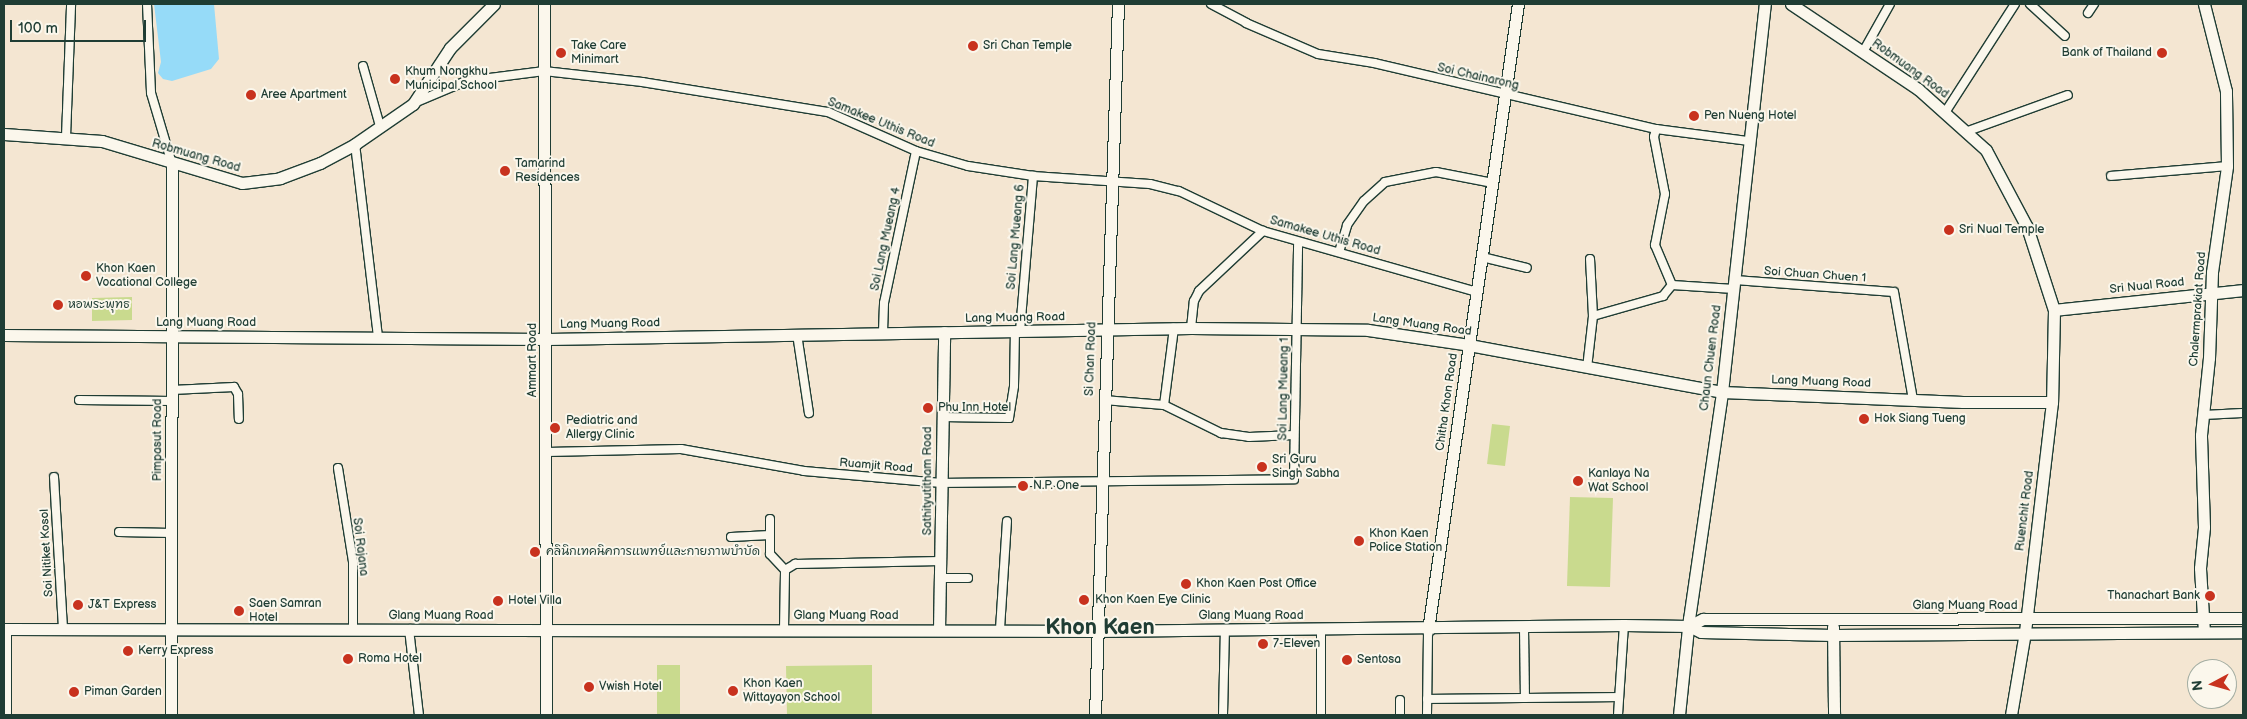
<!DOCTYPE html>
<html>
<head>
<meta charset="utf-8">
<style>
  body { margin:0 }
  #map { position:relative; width:2247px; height:719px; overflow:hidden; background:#f4e6d2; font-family:"Balsamiq Sans","Playpen Sans Thai",sans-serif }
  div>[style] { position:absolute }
  .green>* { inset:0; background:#c9da8e }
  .water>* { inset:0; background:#96dbf8 }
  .roads { filter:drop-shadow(1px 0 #1f3d34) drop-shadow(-1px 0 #1f3d34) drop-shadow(0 1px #1f3d34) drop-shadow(0 -1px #1f3d34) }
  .street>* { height:8px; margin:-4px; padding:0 4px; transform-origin:4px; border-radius:4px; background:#fbf7ec }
  .secondary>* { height:11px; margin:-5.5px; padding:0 5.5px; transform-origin:5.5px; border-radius:5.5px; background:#fbf7ec }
  .dots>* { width:14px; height:14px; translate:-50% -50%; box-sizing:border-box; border:2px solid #fbf7ec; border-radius:50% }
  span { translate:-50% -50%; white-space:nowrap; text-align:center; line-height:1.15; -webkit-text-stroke:4px #fbf7ec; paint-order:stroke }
  .poi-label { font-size:12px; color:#1f3d34 }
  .left { translate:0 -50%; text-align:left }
  .right { translate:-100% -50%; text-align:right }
  .street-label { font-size:12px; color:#1f3d34 }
  .town-label { font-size:22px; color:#1f3d34; font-weight:700 }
  .frame { position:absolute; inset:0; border:5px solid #1f3d34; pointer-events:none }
  .north { position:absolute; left:2187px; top:659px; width:50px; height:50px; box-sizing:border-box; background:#fbf7ec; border:1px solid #a3ada2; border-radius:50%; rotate:264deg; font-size:14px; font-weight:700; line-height:20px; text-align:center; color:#1f3d34 }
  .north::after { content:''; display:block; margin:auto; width:18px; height:22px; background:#c8321e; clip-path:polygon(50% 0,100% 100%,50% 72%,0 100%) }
  .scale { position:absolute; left:10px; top:20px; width:136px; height:22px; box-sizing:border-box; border:2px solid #1f3d34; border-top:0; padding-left:6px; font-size:15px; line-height:18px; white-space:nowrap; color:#1f3d34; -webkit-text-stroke:4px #fbf7ec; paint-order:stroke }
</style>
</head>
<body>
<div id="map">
  <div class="green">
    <div style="clip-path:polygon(132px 297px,132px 320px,92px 321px,92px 298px)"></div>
    <div style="clip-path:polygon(1492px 424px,1510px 426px,1505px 466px,1487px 464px)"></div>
    <div style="clip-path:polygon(1570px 497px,1613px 498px,1610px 587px,1567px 586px)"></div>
    <div style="clip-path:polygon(657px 665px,680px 665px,680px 715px,657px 715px)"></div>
    <div style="clip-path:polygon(872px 665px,872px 715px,787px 715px,786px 666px)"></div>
  </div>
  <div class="water">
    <div style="clip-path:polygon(154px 4px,214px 4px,219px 59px,211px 69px,172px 81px,163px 79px,158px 73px,161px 62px)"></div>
  </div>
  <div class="roads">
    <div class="street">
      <div style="left:147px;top:4px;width:89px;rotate:87.4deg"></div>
      <div style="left:151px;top:93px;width:74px;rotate:73.5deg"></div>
      <div style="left:1211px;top:4px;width:40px;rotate:28deg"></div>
      <div style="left:1246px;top:23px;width:78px;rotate:23.3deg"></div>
      <div style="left:1318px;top:54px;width:57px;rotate:9.1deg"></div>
      <div style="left:1374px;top:63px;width:290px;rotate:13.2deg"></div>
      <div style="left:1656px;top:129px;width:94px;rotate:7.4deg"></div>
      <div style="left:2030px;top:4px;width:47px;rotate:42.4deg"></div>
      <div style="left:2088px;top:13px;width:11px;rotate:-56deg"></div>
      <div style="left:1863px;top:52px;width:55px;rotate:-60.6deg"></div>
      <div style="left:363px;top:66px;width:62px;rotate:74.2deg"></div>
      <div style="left:414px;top:103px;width:56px;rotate:-22.9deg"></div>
      <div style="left:466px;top:81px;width:79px;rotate:-7.3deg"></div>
      <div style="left:544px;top:71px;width:99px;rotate:6.4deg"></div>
      <div style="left:642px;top:82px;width:188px;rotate:9.2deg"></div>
      <div style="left:828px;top:112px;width:96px;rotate:23.9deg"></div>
      <div style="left:916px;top:151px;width:54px;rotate:16.1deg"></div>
      <div style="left:968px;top:166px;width:66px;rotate:8.7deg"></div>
      <div style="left:1033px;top:176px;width:117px;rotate:3.9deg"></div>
      <div style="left:1150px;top:184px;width:30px;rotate:14deg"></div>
      <div style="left:1179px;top:191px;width:93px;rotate:25.5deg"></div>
      <div style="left:1263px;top:231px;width:223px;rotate:15.9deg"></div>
      <div style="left:1946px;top:111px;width:127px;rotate:-57.2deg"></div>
      <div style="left:1656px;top:129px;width:8px;rotate:104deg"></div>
      <div style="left:1654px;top:137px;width:58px;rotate:79.1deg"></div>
      <div style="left:1665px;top:194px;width:52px;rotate:101.1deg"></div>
      <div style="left:1655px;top:245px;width:43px;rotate:67deg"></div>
      <div style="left:1968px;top:131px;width:106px;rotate:-19.8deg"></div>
      <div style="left:66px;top:137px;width:133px;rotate:-87.8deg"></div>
      <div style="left:355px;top:144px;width:193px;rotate:83.2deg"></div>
      <div style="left:2111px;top:176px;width:116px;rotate:-4.9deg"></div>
      <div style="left:1339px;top:252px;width:28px;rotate:-73deg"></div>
      <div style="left:1347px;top:225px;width:29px;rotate:-55deg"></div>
      <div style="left:1364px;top:201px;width:28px;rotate:-42deg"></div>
      <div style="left:1385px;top:182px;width:52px;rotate:-11.1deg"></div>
      <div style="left:1436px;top:172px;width:58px;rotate:10.9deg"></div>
      <div style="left:1482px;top:257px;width:46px;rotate:13.7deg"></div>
      <div style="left:1735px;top:280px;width:159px;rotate:4.3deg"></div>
      <div style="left:1894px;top:292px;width:110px;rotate:80deg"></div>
      <div style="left:1593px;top:316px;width:73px;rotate:-15.9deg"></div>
      <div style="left:1663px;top:296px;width:14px;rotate:-51deg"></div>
      <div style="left:1672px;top:285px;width:62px;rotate:3.7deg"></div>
      <div style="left:1191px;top:328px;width:27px;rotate:-84deg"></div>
      <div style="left:1194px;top:301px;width:11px;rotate:-63deg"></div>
      <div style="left:1199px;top:291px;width:88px;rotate:-43.2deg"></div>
      <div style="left:1020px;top:331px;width:156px;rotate:-85.2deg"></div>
      <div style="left:883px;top:332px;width:29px;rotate:-88deg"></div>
      <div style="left:884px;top:303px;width:155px;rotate:-78.1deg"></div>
      <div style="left:797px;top:334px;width:80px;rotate:81.4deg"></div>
      <div style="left:1587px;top:368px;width:52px;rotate:-83.4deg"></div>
      <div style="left:1593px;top:316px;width:57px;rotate:-93deg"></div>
      <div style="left:172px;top:390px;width:62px;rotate:-2.8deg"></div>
      <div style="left:234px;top:387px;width:8px;rotate:60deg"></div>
      <div style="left:238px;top:394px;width:25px;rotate:88deg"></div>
      <div style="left:79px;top:400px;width:93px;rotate:0.6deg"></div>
      <div style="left:1104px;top:400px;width:60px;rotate:4.8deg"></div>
      <div style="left:1164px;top:405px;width:64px;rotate:26.2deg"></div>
      <div style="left:1221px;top:433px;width:28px;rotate:8deg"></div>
      <div style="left:1249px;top:437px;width:45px;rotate:-2.5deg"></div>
      <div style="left:1164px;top:405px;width:78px;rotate:-82.6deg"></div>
      <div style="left:2203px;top:415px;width:40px;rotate:-2.9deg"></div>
      <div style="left:942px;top:417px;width:67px;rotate:0.9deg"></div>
      <div style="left:1009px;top:418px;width:32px;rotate:-81deg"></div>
      <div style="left:1014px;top:386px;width:55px;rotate:-89deg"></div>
      <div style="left:547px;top:452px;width:134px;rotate:-1.3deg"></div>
      <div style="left:681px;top:449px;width:125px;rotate:10.1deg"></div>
      <div style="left:804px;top:471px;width:138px;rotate:5deg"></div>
      <div style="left:941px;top:483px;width:353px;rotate:-0.6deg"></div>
      <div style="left:1294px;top:479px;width:237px;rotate:-89deg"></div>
      <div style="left:338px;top:468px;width:95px;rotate:80.9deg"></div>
      <div style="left:353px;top:562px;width:67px;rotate:90deg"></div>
      <div style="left:54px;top:477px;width:152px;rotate:86.6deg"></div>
      <div style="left:770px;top:519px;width:35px;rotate:90deg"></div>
      <div style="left:770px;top:554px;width:22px;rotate:47deg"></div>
      <div style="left:119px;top:532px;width:53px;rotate:1.1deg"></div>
      <div style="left:731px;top:537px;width:39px;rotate:-3deg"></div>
      <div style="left:941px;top:578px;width:27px"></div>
      <div style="left:1524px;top:628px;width:70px;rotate:89.2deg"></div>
      <div style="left:409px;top:629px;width:87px;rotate:83.4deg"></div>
      <div style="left:784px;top:629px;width:59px;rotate:-89deg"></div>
      <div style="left:785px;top:570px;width:12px;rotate:-31deg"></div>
      <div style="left:795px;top:564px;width:146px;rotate:-1.2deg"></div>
      <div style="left:1000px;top:629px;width:108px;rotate:-86.3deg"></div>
      <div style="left:1427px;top:699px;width:192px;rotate:-0.6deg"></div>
      <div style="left:7px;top:715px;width:86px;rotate:-90deg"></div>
      <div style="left:1223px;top:715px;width:85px;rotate:-88.7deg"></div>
      <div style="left:1321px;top:715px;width:86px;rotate:-90deg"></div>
      <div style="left:1400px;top:715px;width:15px;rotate:-90deg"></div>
      <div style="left:1427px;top:715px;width:85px;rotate:-89.3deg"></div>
      <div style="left:1618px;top:715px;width:90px;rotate:-86.2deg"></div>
    </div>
    <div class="secondary">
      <div style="left:544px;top:4px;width:711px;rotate:89.84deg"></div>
      <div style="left:1791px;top:4px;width:153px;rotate:33.8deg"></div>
      <div style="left:1918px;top:89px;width:91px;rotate:41.9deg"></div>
      <div style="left:1986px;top:150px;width:87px;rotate:62deg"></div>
      <div style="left:2027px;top:227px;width:87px;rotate:72deg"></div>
      <div style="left:2054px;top:310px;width:92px;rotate:91.2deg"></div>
      <div style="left:2052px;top:402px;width:232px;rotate:96.7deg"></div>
      <div style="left:2025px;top:632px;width:84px;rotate:99.6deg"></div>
      <div style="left:4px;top:134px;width:98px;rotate:4.1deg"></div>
      <div style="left:102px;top:141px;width:146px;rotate:16.7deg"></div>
      <div style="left:242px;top:183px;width:38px;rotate:-7deg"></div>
      <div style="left:280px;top:178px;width:43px;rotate:-20.6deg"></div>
      <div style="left:320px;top:163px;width:40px;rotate:-28deg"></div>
      <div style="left:355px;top:144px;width:70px;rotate:-34.6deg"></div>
      <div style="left:413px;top:104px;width:67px;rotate:-56.5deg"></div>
      <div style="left:450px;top:48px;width:62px;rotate:-45deg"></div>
      <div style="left:2054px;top:310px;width:190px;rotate:-6deg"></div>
      <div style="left:4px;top:335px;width:543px;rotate:0.42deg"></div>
      <div style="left:547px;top:339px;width:644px;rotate:-0.98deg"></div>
      <div style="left:1191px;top:328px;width:177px;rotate:0.6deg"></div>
      <div style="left:1368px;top:330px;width:102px;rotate:8.4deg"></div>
      <div style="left:1469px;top:345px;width:257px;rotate:10.5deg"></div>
      <div style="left:1722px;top:392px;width:241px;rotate:2.4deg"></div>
      <div style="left:1963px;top:402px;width:89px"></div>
      <div style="left:1689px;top:626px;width:16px;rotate:-27deg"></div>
      <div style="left:1703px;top:619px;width:540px;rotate:-0.11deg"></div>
      <div style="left:1833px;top:627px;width:88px;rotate:89.3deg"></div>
      <div style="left:4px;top:629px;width:1093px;rotate:0.1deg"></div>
      <div style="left:1097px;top:631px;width:527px;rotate:-0.65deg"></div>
      <div style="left:1624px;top:625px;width:65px;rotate:0.9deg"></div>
      <div style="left:1689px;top:626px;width:13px;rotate:27deg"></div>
      <div style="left:1701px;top:632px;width:132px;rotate:1.3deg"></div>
      <div style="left:1833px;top:635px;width:410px;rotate:-0.4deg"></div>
      <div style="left:939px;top:630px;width:298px;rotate:-89deg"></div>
      <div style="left:1428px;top:630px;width:632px;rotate:-81.82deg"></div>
      <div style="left:2204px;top:632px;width:64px;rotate:-93.6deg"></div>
      <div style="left:2200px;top:568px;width:41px;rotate:-84.4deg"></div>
      <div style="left:2204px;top:527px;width:92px;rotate:-91.9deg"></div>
      <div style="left:2201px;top:435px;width:77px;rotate:-84.1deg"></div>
      <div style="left:2209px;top:358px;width:86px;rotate:-88deg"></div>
      <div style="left:2212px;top:272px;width:107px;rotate:-81.9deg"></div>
      <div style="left:2227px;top:166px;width:75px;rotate:-90.8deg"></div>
      <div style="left:2226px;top:91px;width:90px;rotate:-104.2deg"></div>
      <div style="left:171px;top:715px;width:551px;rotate:-89.9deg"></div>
      <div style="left:1095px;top:715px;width:711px;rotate:-88.15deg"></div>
      <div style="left:1679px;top:715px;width:97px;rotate:-84.1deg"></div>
      <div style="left:1689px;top:619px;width:229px;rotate:-81.7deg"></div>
      <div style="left:1722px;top:392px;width:390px;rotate:-83.7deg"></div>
    </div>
  </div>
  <div class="dots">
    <div style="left:973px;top:46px;background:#c8321e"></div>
    <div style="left:561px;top:53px;background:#c8321e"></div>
    <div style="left:2162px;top:53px;background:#c8321e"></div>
    <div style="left:395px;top:79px;background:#c8321e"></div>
    <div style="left:251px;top:95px;background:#c8321e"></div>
    <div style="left:1694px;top:116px;background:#c8321e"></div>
    <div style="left:505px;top:171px;background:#c8321e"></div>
    <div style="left:1949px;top:230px;background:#c8321e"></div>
    <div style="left:86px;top:276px;background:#c8321e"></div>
    <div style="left:58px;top:305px;background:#c8321e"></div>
    <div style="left:928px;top:408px;background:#c8321e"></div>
    <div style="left:1864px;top:419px;background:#c8321e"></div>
    <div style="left:555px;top:428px;background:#c8321e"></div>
    <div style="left:1262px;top:467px;background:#c8321e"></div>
    <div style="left:1578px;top:481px;background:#c8321e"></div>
    <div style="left:1023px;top:486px;background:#c8321e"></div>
    <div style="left:1359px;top:541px;background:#c8321e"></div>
    <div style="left:535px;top:552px;background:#c8321e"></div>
    <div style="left:1186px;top:584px;background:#c8321e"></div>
    <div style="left:2210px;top:596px;background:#c8321e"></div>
    <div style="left:1084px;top:600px;background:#c8321e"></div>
    <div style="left:498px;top:601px;background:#c8321e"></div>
    <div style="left:78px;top:605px;background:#c8321e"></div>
    <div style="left:239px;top:611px;background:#c8321e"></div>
    <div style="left:1263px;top:644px;background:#c8321e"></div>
    <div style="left:128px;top:651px;background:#c8321e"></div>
    <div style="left:348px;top:659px;background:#c8321e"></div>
    <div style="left:1347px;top:660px;background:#c8321e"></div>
    <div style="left:589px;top:687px;background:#c8321e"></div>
    <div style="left:733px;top:691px;background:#c8321e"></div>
    <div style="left:74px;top:692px;background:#c8321e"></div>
  </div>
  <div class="poi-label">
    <span class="left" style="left:571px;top:53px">Take Care<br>Minimart</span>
    <span class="left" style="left:983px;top:46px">Sri Chan Temple</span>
    <span class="right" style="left:2152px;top:53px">Bank of Thailand</span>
    <span class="left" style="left:405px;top:79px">Khum Nongkhu<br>Municipal School</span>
    <span class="left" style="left:261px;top:95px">Aree Apartment</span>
    <span class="left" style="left:1704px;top:116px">Pen Nueng Hotel</span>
    <span class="left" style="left:515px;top:171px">Tamarind<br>Residences</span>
    <span class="left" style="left:1959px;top:230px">Sri Nual Temple</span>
    <span class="left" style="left:96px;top:276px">Khon Kaen<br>Vocational College</span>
    <span class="left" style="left:68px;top:305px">หอพระพุทธ</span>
    <span class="left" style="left:938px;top:408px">Phu Inn Hotel</span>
    <span class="left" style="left:1874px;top:419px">Hok Siang Tueng</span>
    <span class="left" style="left:566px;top:428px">Pediatric and<br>Allergy Clinic</span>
    <span class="left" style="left:1272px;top:467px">Sri Guru<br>Singh Sabha</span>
    <span class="left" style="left:1588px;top:481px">Kanlaya Na<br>Wat School</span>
    <span class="left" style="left:1033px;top:486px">N.P. One</span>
    <span class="left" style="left:1369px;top:541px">Khon Kaen<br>Police Station</span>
    <span class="left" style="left:546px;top:552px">คลินิกเทคนิคการแพทย์และกายภาพบำบัด</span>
    <span class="left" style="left:1196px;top:584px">Khon Kaen Post Office</span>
    <span class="right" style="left:2200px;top:596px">Thanachart Bank</span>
    <span class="left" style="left:1095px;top:600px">Khon Kaen Eye Clinic</span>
    <span class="left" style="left:508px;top:601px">Hotel Villa</span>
    <span class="left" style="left:249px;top:611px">Saen Samran<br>Hotel</span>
    <span class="left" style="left:88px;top:605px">J&amp;T Express</span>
    <span class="left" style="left:1273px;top:644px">7-Eleven</span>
    <span class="left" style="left:138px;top:651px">Kerry Express</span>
    <span class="left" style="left:358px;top:659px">Roma Hotel</span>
    <span class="left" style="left:1357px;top:660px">Sentosa</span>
    <span class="left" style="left:743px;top:691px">Khon Kaen<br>Wittayayon School</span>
    <span class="left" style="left:599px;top:687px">Vwish Hotel</span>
    <span class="left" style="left:84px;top:692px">Piman Garden</span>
  </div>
  <div class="street-label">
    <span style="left:1910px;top:69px;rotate:36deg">Robmuang Road</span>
    <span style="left:1478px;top:77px;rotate:13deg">Soi Chainarong</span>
    <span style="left:881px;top:123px;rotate:22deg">Samakee Uthis Road</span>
    <span style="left:196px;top:156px;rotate:16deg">Robmuang Road</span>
    <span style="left:1325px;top:236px;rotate:16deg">Samakee Uthis Road</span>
    <span style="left:1016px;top:237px;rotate:-85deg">Soi Lang Mueang 6</span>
    <span style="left:886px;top:239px;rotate:-78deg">Soi Lang Mueang 4</span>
    <span style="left:1815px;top:275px;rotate:4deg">Soi Chuan Chuen 1</span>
    <span style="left:2147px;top:286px;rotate:-6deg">Sri Nual Road</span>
    <span style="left:2198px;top:309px;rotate:-86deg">Chalermprakiat Road</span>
    <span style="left:1015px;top:318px;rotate:-1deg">Lang Muang Road</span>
    <span style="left:206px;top:323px">Lang Muang Road</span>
    <span style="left:610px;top:324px;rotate:-1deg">Lang Muang Road</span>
    <span style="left:1422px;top:325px;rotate:8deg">Lang Muang Road</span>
    <span style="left:1711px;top:358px;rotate:-83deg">Chaun Chuen Road</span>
    <span style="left:1091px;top:359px;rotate:-88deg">Si Chan Road</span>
    <span style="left:533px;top:360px;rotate:-90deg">Ammart Road</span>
    <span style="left:1821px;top:382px;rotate:2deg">Lang Muang Road</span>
    <span style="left:1284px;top:389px;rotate:-89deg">Soi Lang Mueang 1</span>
    <span style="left:1447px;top:402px;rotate:-82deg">Chitha Khon Road</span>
    <span style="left:158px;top:440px;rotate:-90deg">Pimpasut Road</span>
    <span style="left:876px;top:466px;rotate:5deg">Ruamjit Road</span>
    <span style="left:928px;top:481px;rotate:-90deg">Sathityutitham Road</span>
    <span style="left:2025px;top:511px;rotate:-83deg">Ruenchit Road</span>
    <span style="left:360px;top:547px;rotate:83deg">Soi Rajana</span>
    <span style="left:47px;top:553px;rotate:-93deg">Soi Nitiket Kosol</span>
    <span style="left:1965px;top:606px">Glang Muang Road</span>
    <span style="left:441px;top:616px">Glang Muang Road</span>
    <span style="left:846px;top:616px">Glang Muang Road</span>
    <span style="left:1251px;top:616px">Glang Muang Road</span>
  </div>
  <div class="town-label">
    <span style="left:1100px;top:628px">Khon Kaen</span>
  </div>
  <div class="frame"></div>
  <div class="north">N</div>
  <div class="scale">100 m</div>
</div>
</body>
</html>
